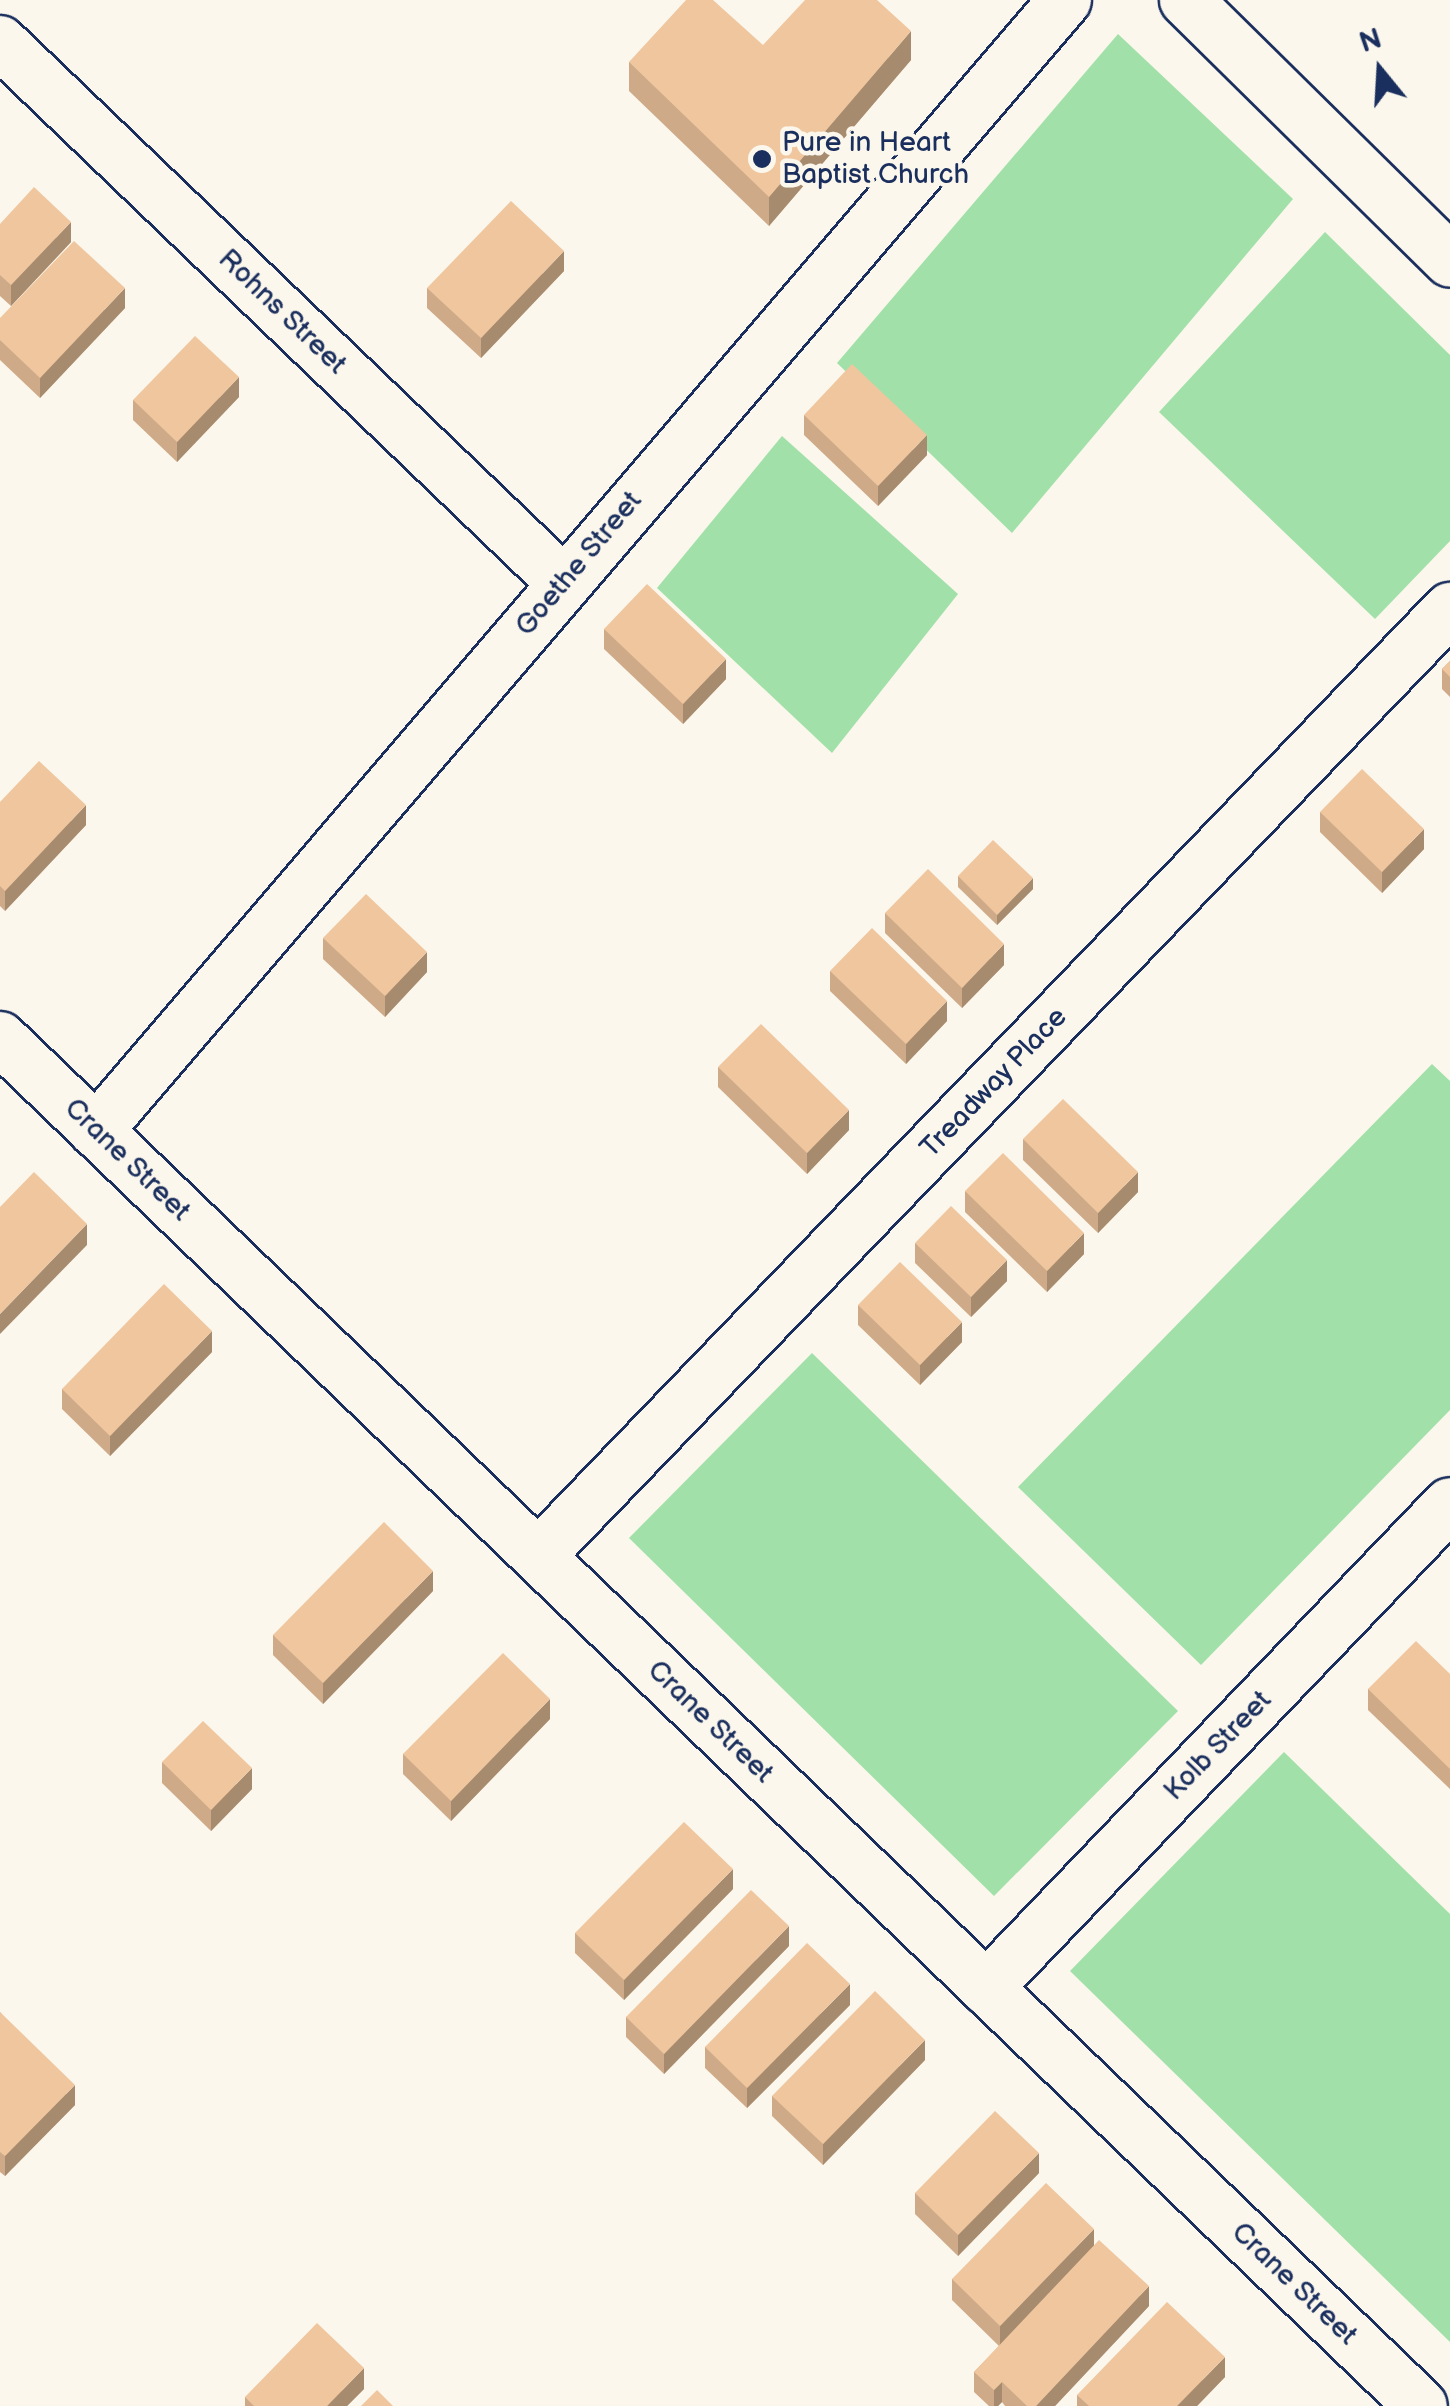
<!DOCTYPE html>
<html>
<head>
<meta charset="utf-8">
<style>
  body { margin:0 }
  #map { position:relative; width:1450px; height:2406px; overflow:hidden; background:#fbf7ec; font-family:"Balsamiq Sans",sans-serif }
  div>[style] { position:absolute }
  .green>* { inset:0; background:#a2e0a9 }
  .roads { filter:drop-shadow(2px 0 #1b2f5e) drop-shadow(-2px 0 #1b2f5e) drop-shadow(0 2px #1b2f5e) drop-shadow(0 -2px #1b2f5e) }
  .street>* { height:52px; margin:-26px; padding:0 26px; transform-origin:26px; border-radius:26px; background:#fbf7ec }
  .wall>* { inset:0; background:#ceaa88 }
  .shaded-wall>* { inset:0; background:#a78b6f }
  .building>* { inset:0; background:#efc69e }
  .dots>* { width:28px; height:28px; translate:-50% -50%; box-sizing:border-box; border:5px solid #fbf7ec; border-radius:50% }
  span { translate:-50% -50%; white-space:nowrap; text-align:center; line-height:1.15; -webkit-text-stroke:9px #fbf7ec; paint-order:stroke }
  .poi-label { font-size:28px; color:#1b2f5e }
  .left { translate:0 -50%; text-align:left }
  .street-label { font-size:28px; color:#1b2f5e }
  .north { position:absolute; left:1330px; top:20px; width:100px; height:100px; -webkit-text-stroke:8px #fbf7ec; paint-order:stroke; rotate:342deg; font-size:28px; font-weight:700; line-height:40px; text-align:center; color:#1b2f5e }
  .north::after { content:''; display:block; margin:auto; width:35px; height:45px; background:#1b2f5e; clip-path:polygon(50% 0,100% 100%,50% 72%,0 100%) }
</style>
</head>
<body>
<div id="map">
  <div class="green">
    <div style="clip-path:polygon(1118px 34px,1293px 199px,1012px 533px,837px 363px)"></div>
    <div style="clip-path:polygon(1325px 232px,1450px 355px,1450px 541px,1375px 619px,1159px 412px)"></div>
    <div style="clip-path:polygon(782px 436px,958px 594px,832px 753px,657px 588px)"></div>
    <div style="clip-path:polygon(1432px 1064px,1450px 1081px,1450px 1410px,1201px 1665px,1018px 1487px)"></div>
    <div style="clip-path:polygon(812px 1353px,1178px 1711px,994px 1896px,629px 1538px)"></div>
    <div style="clip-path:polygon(1284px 1752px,1450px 1914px,1450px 2342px,1070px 1971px)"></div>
  </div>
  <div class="roads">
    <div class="street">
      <div style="left:1186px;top:0;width:371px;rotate:44.6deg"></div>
      <div style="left:0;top:42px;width:782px;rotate:43.81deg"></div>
      <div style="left:0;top:1038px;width:1972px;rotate:43.91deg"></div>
      <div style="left:96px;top:1131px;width:1489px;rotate:-49.41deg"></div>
      <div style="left:538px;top:1556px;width:1315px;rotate:-46.08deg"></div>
      <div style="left:986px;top:1988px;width:670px;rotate:-46.21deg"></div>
    </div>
  </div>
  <div class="wall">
    <div style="clip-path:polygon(763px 45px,911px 60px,769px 226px,629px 91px,629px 62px)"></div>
    <div style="clip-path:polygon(0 224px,71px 242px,11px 306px,0 296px)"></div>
    <div style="clip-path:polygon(564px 271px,481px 358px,427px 308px,427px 288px)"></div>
    <div style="clip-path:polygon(125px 308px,40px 398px,0 360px,0 318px)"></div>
    <div style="clip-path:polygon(239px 397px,177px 462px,133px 420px,133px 400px)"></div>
    <div style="clip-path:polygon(804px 415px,927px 455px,878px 506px,804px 435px)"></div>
    <div style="clip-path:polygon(604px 629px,726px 679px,683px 724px,604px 649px)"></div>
    <div style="clip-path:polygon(1450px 661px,1450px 697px,1442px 689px,1442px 669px)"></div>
    <div style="clip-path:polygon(0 802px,86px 825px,5px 911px,0 906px)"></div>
    <div style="clip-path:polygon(1320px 812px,1424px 849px,1382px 893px,1320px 832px)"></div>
    <div style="clip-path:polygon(958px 876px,1033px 889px,997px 925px,958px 887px)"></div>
    <div style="clip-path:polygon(885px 913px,1004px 965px,962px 1008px,885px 933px)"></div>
    <div style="clip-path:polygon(323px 938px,427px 972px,385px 1017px,323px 959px)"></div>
    <div style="clip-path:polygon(830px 971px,947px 1021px,906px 1064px,830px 991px)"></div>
    <div style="clip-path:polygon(718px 1067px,849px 1130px,807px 1174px,718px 1087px)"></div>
    <div style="clip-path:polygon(1023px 1139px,1138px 1192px,1098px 1233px,1023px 1160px)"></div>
    <div style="clip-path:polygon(965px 1191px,1084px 1254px,1047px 1292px,965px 1212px)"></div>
    <div style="clip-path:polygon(915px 1243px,1007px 1281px,971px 1317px,915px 1263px)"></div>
    <div style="clip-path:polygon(858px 1305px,962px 1342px,920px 1385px,858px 1325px)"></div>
    <div style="clip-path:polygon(212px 1352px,110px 1456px,62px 1409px,62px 1389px)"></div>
    <div style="clip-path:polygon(433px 1591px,323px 1704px,273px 1655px,273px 1635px)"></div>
    <div style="clip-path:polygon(1450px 1674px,1450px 1789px,1368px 1710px,1368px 1689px)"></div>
    <div style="clip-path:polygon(550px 1719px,451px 1821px,403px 1774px,403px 1754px)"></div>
    <div style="clip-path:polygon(162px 1762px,252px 1789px,211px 1831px,162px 1783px)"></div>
    <div style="clip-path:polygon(733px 1889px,624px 2000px,575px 1953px,575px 1933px)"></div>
    <div style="clip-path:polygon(789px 1946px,664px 2074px,626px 2037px,626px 2017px)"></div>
    <div style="clip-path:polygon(850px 2005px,747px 2108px,705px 2068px,705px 2047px)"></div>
    <div style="clip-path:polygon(0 2012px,75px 2105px,5px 2176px,0 2172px)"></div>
    <div style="clip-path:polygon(925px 2060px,823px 2165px,772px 2116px,772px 2096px)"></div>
    <div style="clip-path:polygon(1039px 2173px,958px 2256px,915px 2214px,915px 2193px)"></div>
    <div style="clip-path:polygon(1094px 2246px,1149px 2306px,1055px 2406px,1005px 2406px,1002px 2402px,998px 2406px,989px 2406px,974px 2392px,974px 2372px,999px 2346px,952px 2300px,952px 2279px)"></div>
    <div style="clip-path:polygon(1225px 2377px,1197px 2406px,1077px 2406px,1077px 2395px)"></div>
    <div style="clip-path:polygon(364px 2389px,347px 2406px,245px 2406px,245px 2397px)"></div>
  </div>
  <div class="shaded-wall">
    <div style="clip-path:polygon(911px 31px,911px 60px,769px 226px,769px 197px)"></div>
    <div style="clip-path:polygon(71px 222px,71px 242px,11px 306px,11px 285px)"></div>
    <div style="clip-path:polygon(564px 251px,564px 271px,481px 358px,481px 338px)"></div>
    <div style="clip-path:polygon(125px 288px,125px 308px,40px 398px,40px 378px)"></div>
    <div style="clip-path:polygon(239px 377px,239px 397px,177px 462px,177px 442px)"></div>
    <div style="clip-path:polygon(927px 435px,927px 455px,878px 506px,878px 486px)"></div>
    <div style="clip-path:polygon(726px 659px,726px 679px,683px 724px,683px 704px)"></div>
    <div style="clip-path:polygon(86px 805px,86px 825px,5px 911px,5px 891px)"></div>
    <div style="clip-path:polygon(1424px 829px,1424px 849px,1382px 893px,1382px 872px)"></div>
    <div style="clip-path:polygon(1033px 878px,1033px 889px,997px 925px,997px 915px)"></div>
    <div style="clip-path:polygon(1004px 944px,1004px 965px,962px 1008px,962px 988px)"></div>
    <div style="clip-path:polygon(427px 952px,427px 972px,385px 1017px,385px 996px)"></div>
    <div style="clip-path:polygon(947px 1001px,947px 1021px,906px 1064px,906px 1044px)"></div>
    <div style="clip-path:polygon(849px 1110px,849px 1130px,807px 1174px,807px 1153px)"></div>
    <div style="clip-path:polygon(1138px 1172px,1138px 1192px,1098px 1233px,1098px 1213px)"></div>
    <div style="clip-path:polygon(87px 1224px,87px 1245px,0 1334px,0 1314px)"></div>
    <div style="clip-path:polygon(1084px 1233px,1084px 1254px,1047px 1292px,1047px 1271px)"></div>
    <div style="clip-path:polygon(1007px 1260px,1007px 1281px,971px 1317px,971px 1297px)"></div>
    <div style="clip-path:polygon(962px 1322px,962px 1342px,920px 1385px,920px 1365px)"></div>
    <div style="clip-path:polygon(212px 1331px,212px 1352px,110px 1456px,110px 1436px)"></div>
    <div style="clip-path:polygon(433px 1571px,433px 1591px,323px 1704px,323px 1683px)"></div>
    <div style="clip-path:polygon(550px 1699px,550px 1719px,451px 1821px,451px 1801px)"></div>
    <div style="clip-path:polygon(252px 1768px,252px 1789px,211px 1831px,211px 1810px)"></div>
    <div style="clip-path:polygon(733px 1869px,733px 1889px,624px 2000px,624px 1980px)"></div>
    <div style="clip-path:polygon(789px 1926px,789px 1946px,664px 2074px,664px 2054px)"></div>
    <div style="clip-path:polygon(850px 1984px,850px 2005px,747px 2108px,747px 2088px)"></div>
    <div style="clip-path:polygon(925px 2040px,925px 2060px,823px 2165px,823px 2144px)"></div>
    <div style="clip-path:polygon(75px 2085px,75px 2105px,5px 2176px,5px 2156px)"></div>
    <div style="clip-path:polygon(1039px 2153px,1039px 2173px,958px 2256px,958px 2235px)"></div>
    <div style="clip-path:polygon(1094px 2229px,1094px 2250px,1000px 2346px,1000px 2326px)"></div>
    <div style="clip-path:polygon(1149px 2286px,1149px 2306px,1055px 2406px,1036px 2406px)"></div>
    <div style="clip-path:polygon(1225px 2357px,1225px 2377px,1197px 2406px,1177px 2406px)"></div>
    <div style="clip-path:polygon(364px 2368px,364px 2389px,347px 2406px,327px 2406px)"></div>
    <div style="clip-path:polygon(1002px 2382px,1002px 2402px,998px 2406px,994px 2406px,994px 2390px)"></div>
  </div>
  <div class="building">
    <div style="clip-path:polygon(686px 0,713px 0,763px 45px,805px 0,877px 0,911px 31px,769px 197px,629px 62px)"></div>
    <div style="clip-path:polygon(34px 187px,71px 222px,11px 285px,0 275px,0 224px)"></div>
    <div style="clip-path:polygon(511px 201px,564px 251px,481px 338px,427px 288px)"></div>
    <div style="clip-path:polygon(74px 241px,125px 288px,40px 378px,0 340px,0 318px)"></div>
    <div style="clip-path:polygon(195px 336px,239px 377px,177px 442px,133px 400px)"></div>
    <div style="clip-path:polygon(852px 364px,927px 435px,878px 486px,804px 415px)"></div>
    <div style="clip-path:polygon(647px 584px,726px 659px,683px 704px,604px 629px)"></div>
    <div style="clip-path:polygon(1450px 661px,1450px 677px,1442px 669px)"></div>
    <div style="clip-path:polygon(39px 761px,86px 805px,5px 891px,0 886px,0 802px)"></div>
    <div style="clip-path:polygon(1362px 769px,1424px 829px,1382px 872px,1320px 812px)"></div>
    <div style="clip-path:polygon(993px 840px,1033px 878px,997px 915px,958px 876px)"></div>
    <div style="clip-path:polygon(928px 869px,1004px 944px,962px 988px,885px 913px)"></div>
    <div style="clip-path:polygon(366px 894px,427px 952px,385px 996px,323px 938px)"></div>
    <div style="clip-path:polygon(872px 928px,947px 1001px,906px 1044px,830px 971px)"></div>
    <div style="clip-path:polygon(761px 1024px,849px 1110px,807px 1153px,718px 1067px)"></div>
    <div style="clip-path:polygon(1063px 1099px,1138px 1172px,1098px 1213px,1023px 1139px)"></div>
    <div style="clip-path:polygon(1003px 1153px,1084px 1233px,1047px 1271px,965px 1191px)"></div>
    <div style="clip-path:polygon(34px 1172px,87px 1224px,0 1314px,0 1207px)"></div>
    <div style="clip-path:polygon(951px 1206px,1007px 1260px,971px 1297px,915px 1243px)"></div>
    <div style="clip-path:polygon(900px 1262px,962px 1322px,920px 1365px,858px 1305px)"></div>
    <div style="clip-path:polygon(164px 1284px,212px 1331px,110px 1436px,62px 1389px)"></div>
    <div style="clip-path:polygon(384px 1522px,433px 1571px,323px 1683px,273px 1635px)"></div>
    <div style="clip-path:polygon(1416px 1641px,1450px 1674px,1450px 1769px,1368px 1689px)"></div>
    <div style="clip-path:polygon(503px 1653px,550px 1699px,451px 1801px,403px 1754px)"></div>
    <div style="clip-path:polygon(203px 1721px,252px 1768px,211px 1810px,162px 1762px)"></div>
    <div style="clip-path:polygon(684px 1822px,733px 1869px,624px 1980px,575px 1933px)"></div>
    <div style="clip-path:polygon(751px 1890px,789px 1926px,664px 2054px,626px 2017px)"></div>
    <div style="clip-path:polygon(807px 1943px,850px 1984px,747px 2088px,705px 2047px)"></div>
    <div style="clip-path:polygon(875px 1991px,925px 2040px,823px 2144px,772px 2096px)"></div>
    <div style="clip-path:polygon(0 2012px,75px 2085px,5px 2156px,0 2152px)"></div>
    <div style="clip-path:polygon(995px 2111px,1039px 2153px,958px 2235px,915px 2193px)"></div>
    <div style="clip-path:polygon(1046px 2183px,1094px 2229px,1000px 2326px,952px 2279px)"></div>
    <div style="clip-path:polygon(1099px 2240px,1149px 2286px,1036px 2406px,1027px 2406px,1002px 2382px,994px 2390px,974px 2372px)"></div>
    <div style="clip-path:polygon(1167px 2302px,1225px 2357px,1177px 2406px,1089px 2406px,1077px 2395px)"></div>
    <div style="clip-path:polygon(317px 2323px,364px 2368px,327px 2406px,254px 2406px,245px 2397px)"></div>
    <div style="clip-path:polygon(377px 2390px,393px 2406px,361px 2406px)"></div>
  </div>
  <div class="dots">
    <div style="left:762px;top:159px;background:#1b2f5e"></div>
  </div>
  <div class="poi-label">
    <span class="left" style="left:782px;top:159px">Pure in Heart<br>Baptist Church</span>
  </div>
  <div class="street-label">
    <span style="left:282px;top:312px;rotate:44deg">Rohns Street</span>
    <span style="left:579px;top:564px;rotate:-50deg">Goethe Street</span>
    <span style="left:994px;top:1083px;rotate:-46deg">Treadway Place</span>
    <span style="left:127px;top:1160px;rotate:44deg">Crane Street</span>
    <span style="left:710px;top:1722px;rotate:44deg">Crane Street</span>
    <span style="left:1218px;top:1746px;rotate:-46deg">Kolb Street</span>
    <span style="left:1294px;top:2284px;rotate:44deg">Crane Street</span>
  </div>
  <div class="north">N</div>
</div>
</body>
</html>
